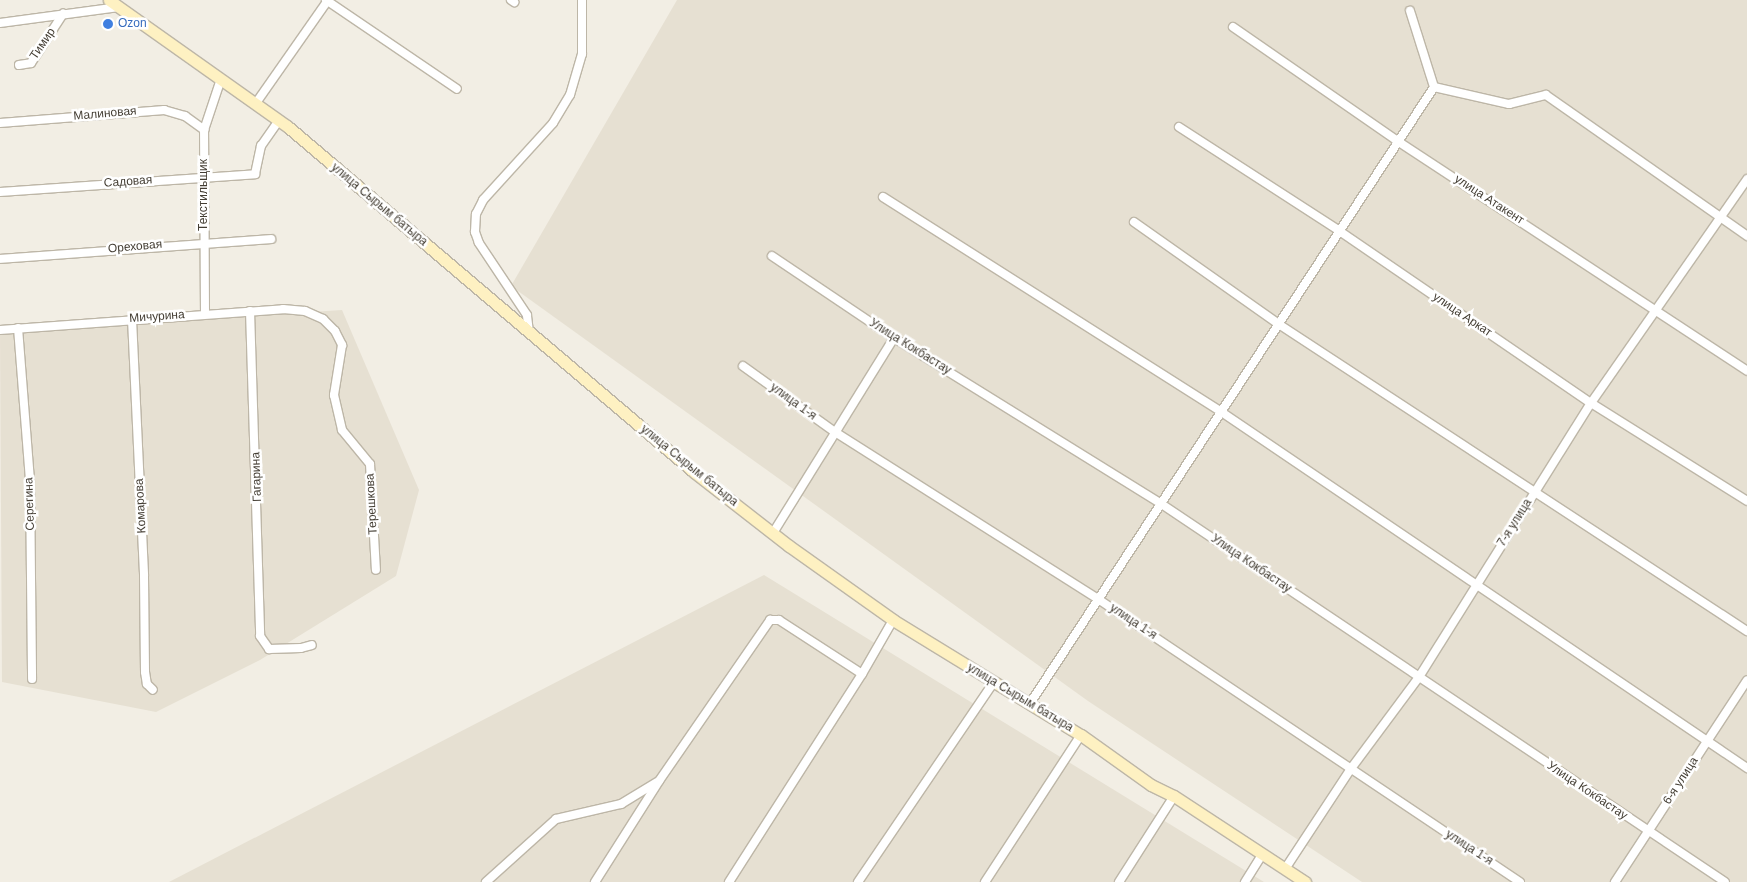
<!DOCTYPE html>
<html>
<head>
<meta charset="utf-8">
<style>
  body { margin:0 }
  #map { position:relative; width:1747px; height:882px; overflow:hidden; background:#f2eee4; font-family:Arial,sans-serif }
  div>[style] { position:absolute }
  .residential>* { inset:0; background:#e6e0d2 }
  .roads { filter:drop-shadow(1px 0 #bdb6a7) drop-shadow(-1px 0 #bdb6a7) drop-shadow(0 1px #bdb6a7) drop-shadow(0 -1px #bdb6a7) }
  .street>* { height:8px; margin:-4px; padding:0 4px; transform-origin:4px; border-radius:4px; background:#fff }
  .secondary>* { height:11px; margin:-5.5px; padding:0 5.5px; transform-origin:5.5px; border-radius:5.5px; background:#fef1c2 }
  .dots>* { width:14px; height:14px; translate:-50% -50%; box-sizing:border-box; border:2px solid #fff; border-radius:50% }
  span { translate:-50% -50%; white-space:nowrap; text-align:center; line-height:1.15; -webkit-text-stroke:5px #fff; paint-order:stroke }
  .shop-label { font-size:12px; color:#366cbe }
  .left { translate:0 -50%; text-align:left }
  .street-label { font-size:12px; color:#443e34 }
</style>
</head>
<body>
<div id="map">
  <div class="residential">
    <div style="clip-path:polygon(677px 0,1747px 0,1747px 882px,1362px 882px,1088px 701px,511px 286px)"></div>
    <div style="clip-path:polygon(342px 310px,419px 490px,396px 576px,260px 660px,156px 712px,2px 682px,0 332px)"></div>
    <div style="clip-path:polygon(764px 575px,1264px 882px,169px 882px)"></div>
  </div>
  <div class="roads">
    <div class="street">
      <div style="left:326px;top:0;width:158px;rotate:34.2deg"></div>
      <div style="left:511px;top:0;width:4px;rotate:34deg"></div>
      <div style="left:0;top:23px;width:120px;rotate:-7.7deg"></div>
      <div style="left:1233px;top:27px;width:198px;rotate:34.7deg"></div>
      <div style="left:1396px;top:140px;width:420px;rotate:33.3deg"></div>
      <div style="left:19px;top:65px;width:12px;rotate:-9deg"></div>
      <div style="left:31px;top:63px;width:59px;rotate:-56.9deg"></div>
      <div style="left:1434px;top:87px;width:77px;rotate:12.8deg"></div>
      <div style="left:1509px;top:104px;width:38px;rotate:-14deg"></div>
      <div style="left:1546px;top:95px;width:246px;rotate:35deg"></div>
      <div style="left:256px;top:103px;width:126px;rotate:-55deg"></div>
      <div style="left:0;top:123px;width:165px;rotate:-4.5deg"></div>
      <div style="left:164px;top:110px;width:22px;rotate:16deg"></div>
      <div style="left:185px;top:116px;width:24px;rotate:36deg"></div>
      <div style="left:1179px;top:127px;width:189px;rotate:32.9deg"></div>
      <div style="left:1338px;top:230px;width:306px;rotate:34.4deg"></div>
      <div style="left:1591px;top:403px;width:184px;rotate:32.1deg"></div>
      <div style="left:0;top:192px;width:256px;rotate:-4deg"></div>
      <div style="left:255px;top:174px;width:29px;rotate:-78deg"></div>
      <div style="left:261px;top:146px;width:32px;rotate:-55deg"></div>
      <div style="left:883px;top:197px;width:399px;rotate:32.4deg"></div>
      <div style="left:1220px;top:411px;width:637px;rotate:34.11deg"></div>
      <div style="left:1134px;top:222px;width:175px;rotate:35.2deg"></div>
      <div style="left:1277px;top:323px;width:562px;rotate:33.24deg"></div>
      <div style="left:772px;top:256px;width:147px;rotate:33.9deg"></div>
      <div style="left:894px;top:338px;width:313px;rotate:31.8deg"></div>
      <div style="left:1160px;top:503px;width:680px;rotate:33.85deg"></div>
      <div style="left:0;top:259px;width:272px;rotate:-4.2deg"></div>
      <div style="left:250px;top:311px;width:325px;rotate:88.2deg"></div>
      <div style="left:260px;top:636px;width:16px;rotate:55deg"></div>
      <div style="left:269px;top:649px;width:32px;rotate:-2deg"></div>
      <div style="left:301px;top:648px;width:11px;rotate:-15deg"></div>
      <div style="left:205px;top:314px;width:184px;rotate:-90.3deg"></div>
      <div style="left:204px;top:130px;width:54px;rotate:-71.6deg"></div>
      <div style="left:132px;top:319px;width:257px;rotate:87.3deg"></div>
      <div style="left:144px;top:576px;width:96px;rotate:89.4deg"></div>
      <div style="left:145px;top:672px;width:12px;rotate:81deg"></div>
      <div style="left:147px;top:684px;width:8px;rotate:45deg"></div>
      <div style="left:18px;top:328px;width:154px;rotate:85.5deg"></div>
      <div style="left:30px;top:482px;width:197px;rotate:89.4deg"></div>
      <div style="left:0;top:330px;width:284px;rotate:-4.2deg"></div>
      <div style="left:283px;top:309px;width:22px;rotate:5deg"></div>
      <div style="left:305px;top:311px;width:20px;rotate:24deg"></div>
      <div style="left:323px;top:319px;width:17px;rotate:45deg"></div>
      <div style="left:335px;top:331px;width:16px;rotate:63deg"></div>
      <div style="left:342px;top:345px;width:51px;rotate:99.1deg"></div>
      <div style="left:334px;top:395px;width:36px;rotate:77deg"></div>
      <div style="left:342px;top:430px;width:44px;rotate:50.5deg"></div>
      <div style="left:370px;top:464px;width:106px;rotate:86.8deg"></div>
      <div style="left:529px;top:332px;width:17px;rotate:-97deg"></div>
      <div style="left:527px;top:315px;width:87px;rotate:-123.7deg"></div>
      <div style="left:479px;top:243px;width:12px;rotate:-110deg"></div>
      <div style="left:475px;top:232px;width:18px;rotate:-87deg"></div>
      <div style="left:476px;top:214px;width:16px;rotate:-63deg"></div>
      <div style="left:483px;top:200px;width:104px;rotate:-47.7deg"></div>
      <div style="left:553px;top:123px;width:33px;rotate:-59deg"></div>
      <div style="left:570px;top:95px;width:43px;rotate:-73.7deg"></div>
      <div style="left:582px;top:54px;width:54px;rotate:-90deg"></div>
      <div style="left:743px;top:366px;width:113px;rotate:35.7deg"></div>
      <div style="left:835px;top:432px;width:312px;rotate:32.4deg"></div>
      <div style="left:1098px;top:599px;width:508px;rotate:33.85deg"></div>
      <div style="left:773px;top:533px;width:229px;rotate:-58.2deg"></div>
      <div style="left:1029px;top:705px;width:739px;rotate:-56.76deg"></div>
      <div style="left:1434px;top:87px;width:80px;rotate:-107.5deg"></div>
      <div style="left:1285px;top:869px;width:118px;rotate:-56.7deg"></div>
      <div style="left:1350px;top:770px;width:116px;rotate:-53.4deg"></div>
      <div style="left:1419px;top:677px;width:324px;rotate:-57.9deg"></div>
      <div style="left:1591px;top:403px;width:273px;rotate:-55.1deg"></div>
      <div style="left:486px;top:882px;width:94px;rotate:-42deg"></div>
      <div style="left:556px;top:819px;width:67px;rotate:-13deg"></div>
      <div style="left:621px;top:804px;width:42px;rotate:-31.4deg"></div>
      <div style="left:595px;top:882px;width:120px;rotate:-57.6deg"></div>
      <div style="left:659px;top:781px;width:196px;rotate:-55.4deg"></div>
      <div style="left:770px;top:620px;width:9px"></div>
      <div style="left:779px;top:620px;width:99px;rotate:33deg"></div>
      <div style="left:729px;top:882px;width:247px;rotate:-57.4deg"></div>
      <div style="left:862px;top:674px;width:62px;rotate:-60.1deg"></div>
      <div style="left:858px;top:882px;width:242px;rotate:-55.8deg"></div>
      <div style="left:985px;top:882px;width:176px;rotate:-56.9deg"></div>
      <div style="left:1119px;top:882px;width:102px;rotate:-57.4deg"></div>
      <div style="left:1245px;top:882px;width:32px;rotate:-58deg"></div>
      <div style="left:1615px;top:882px;width:241px;rotate:-56.8deg"></div>
    </div>
    <div class="secondary">
      <div style="left:109px;top:0;width:218px;rotate:35.3deg"></div>
      <div style="left:287px;top:126px;width:534px;rotate:40.37deg"></div>
      <div style="left:694px;top:472px;width:120px;rotate:37.9deg"></div>
      <div style="left:789px;top:546px;width:128px;rotate:35.4deg"></div>
      <div style="left:893px;top:620px;width:220px;rotate:31.5deg"></div>
      <div style="left:1081px;top:735px;width:86px;rotate:35.5deg"></div>
      <div style="left:1151px;top:785px;width:25px;rotate:26deg"></div>
      <div style="left:1174px;top:796px;width:157px;rotate:33.3deg"></div>
    </div>
  </div>
  <div class="dots">
    <div style="left:108px;top:24px;background:#3f7fe0"></div>
  </div>
  <div class="shop-label">
    <span class="left" style="left:118px;top:24px">Ozon</span>
  </div>
  <div class="street-label">
    <span style="left:43px;top:44px;rotate:-56deg">Тимир</span>
    <span style="left:105px;top:114px;rotate:-5deg">Малиновая</span>
    <span style="left:128px;top:182px;rotate:-4deg">Садовая</span>
    <span style="left:204px;top:195px;rotate:-90deg">Текстильщик</span>
    <span style="left:1489px;top:200px;rotate:33deg">улица Атакент</span>
    <span style="left:379px;top:205px;rotate:40deg">улица Сырым батыра</span>
    <span style="left:135px;top:247px;rotate:-5deg">Ореховая</span>
    <span style="left:1462px;top:315px;rotate:34deg">улица Аркат</span>
    <span style="left:157px;top:317px;rotate:-4deg">Мичурина</span>
    <span style="left:910px;top:347px;rotate:32deg">Улица Кокбастау</span>
    <span style="left:793px;top:402px;rotate:36deg">улица 1-я</span>
    <span style="left:689px;top:466px;rotate:39deg">улица Сырым батыра</span>
    <span style="left:257px;top:477px;rotate:-92deg">Гагарина</span>
    <span style="left:30px;top:504px;rotate:-92deg">Серегина</span>
    <span style="left:372px;top:504px;rotate:-93deg">Терешкова</span>
    <span style="left:141px;top:506px;rotate:-93deg">Комарова</span>
    <span style="left:1515px;top:523px;rotate:-58deg">7-я улица</span>
    <span style="left:1251px;top:564px;rotate:34deg">Улица Кокбастау</span>
    <span style="left:1133px;top:622px;rotate:34deg">улица 1-я</span>
    <span style="left:1020px;top:698px;rotate:31deg">улица Сырым батыра</span>
    <span style="left:1681px;top:781px;rotate:-57deg">6-я улица</span>
    <span style="left:1587px;top:791px;rotate:34deg">Улица Кокбастау</span>
    <span style="left:1469px;top:848px;rotate:33deg">улица 1-я</span>
  </div>
</div>
</body>
</html>
